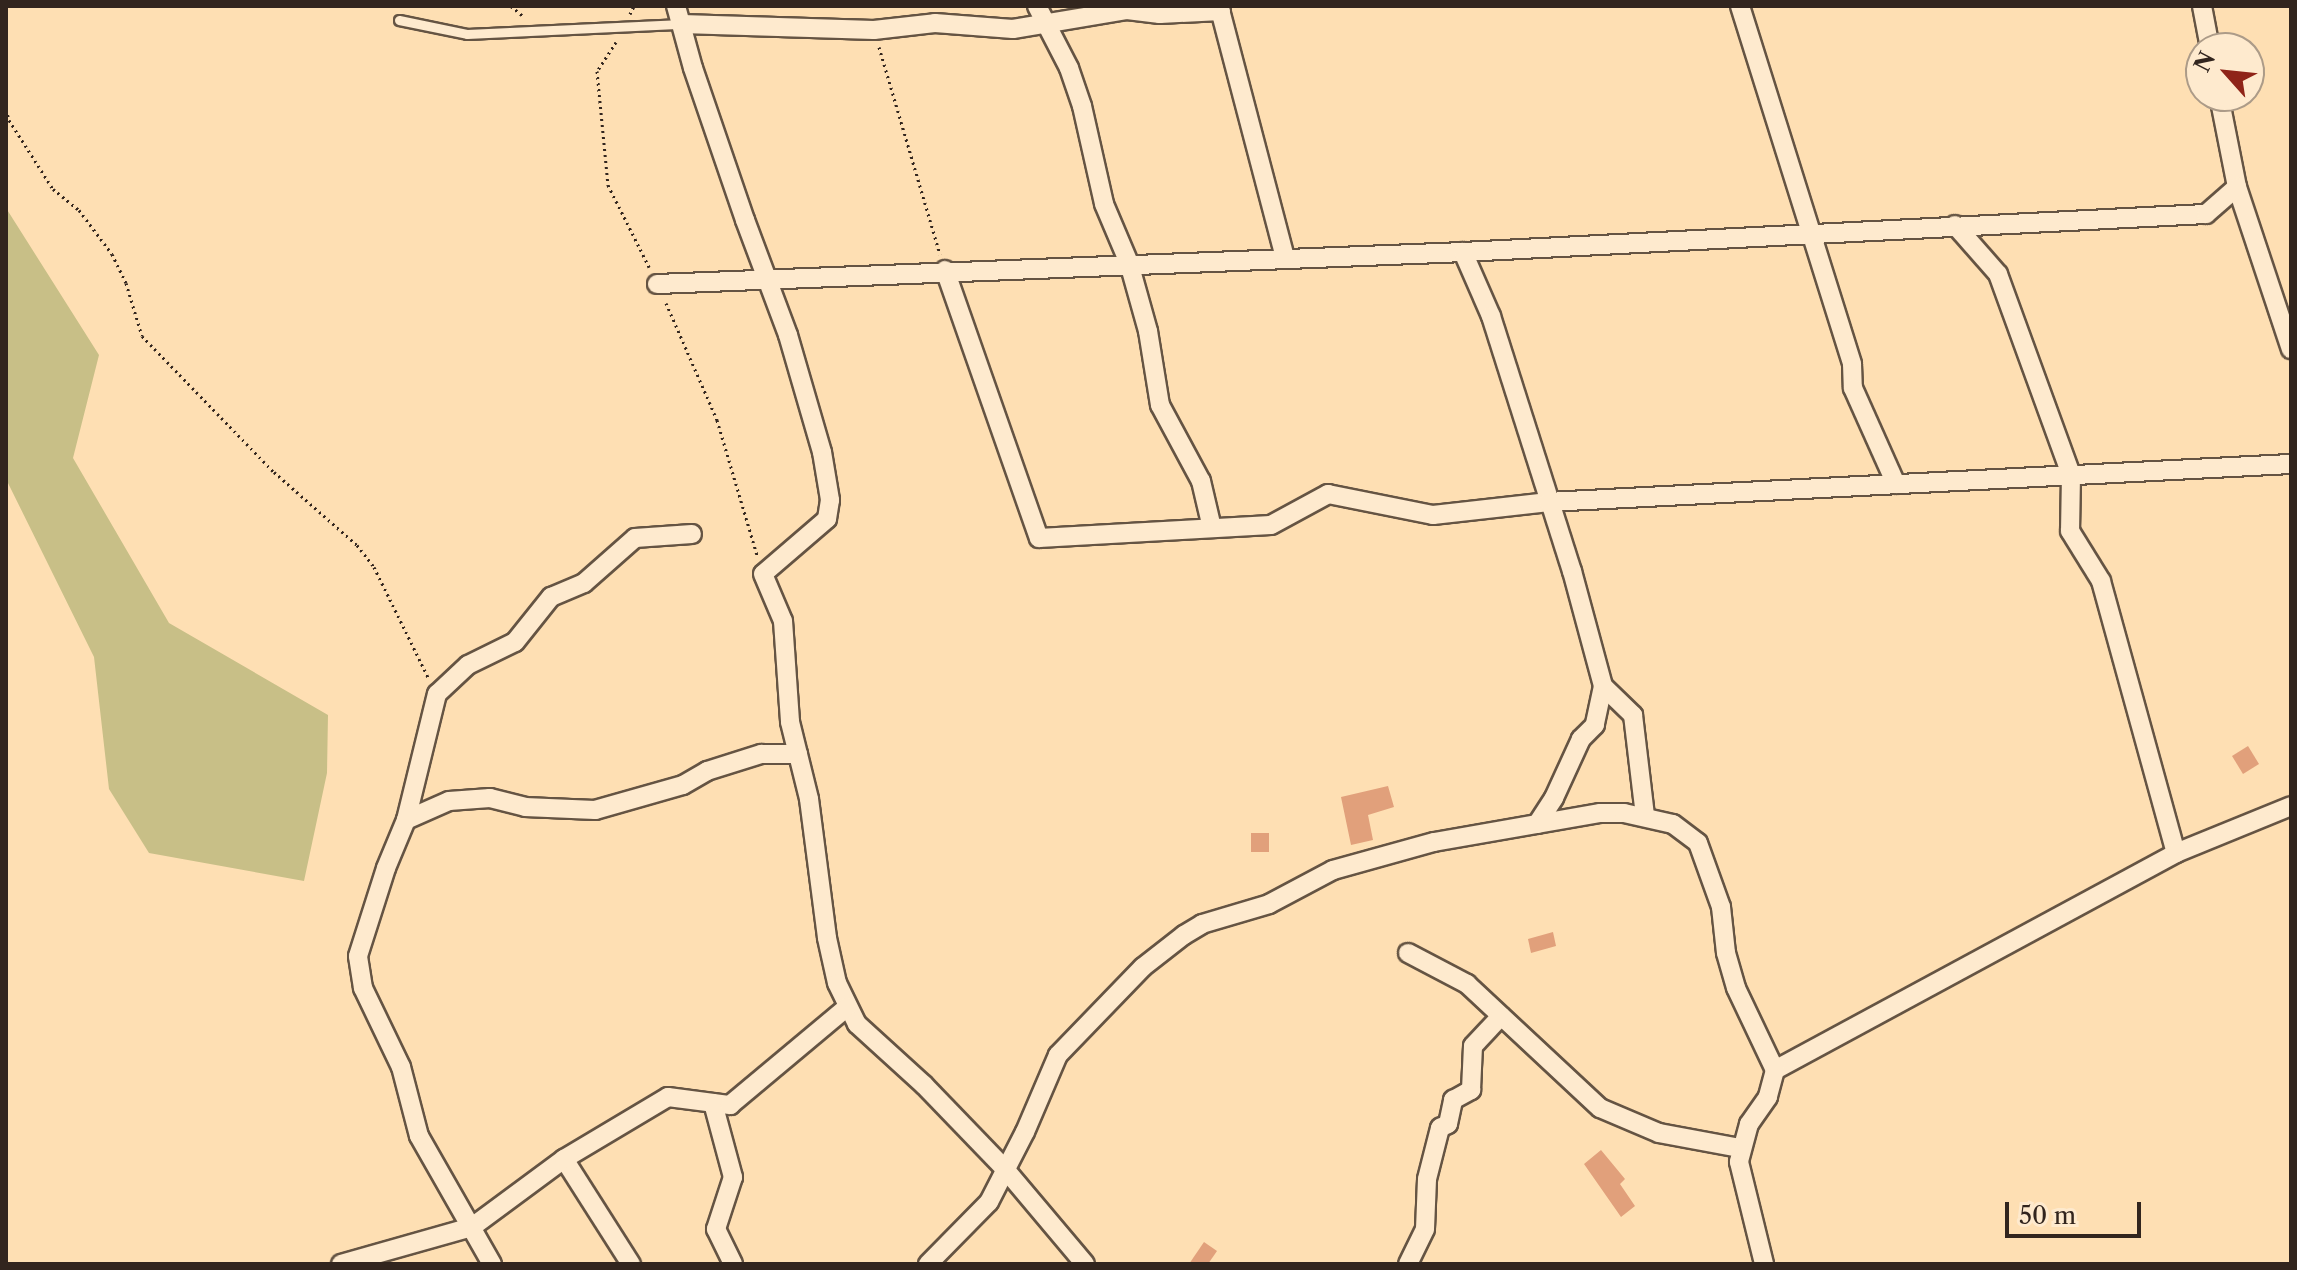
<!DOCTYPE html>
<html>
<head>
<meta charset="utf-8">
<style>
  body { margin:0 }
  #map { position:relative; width:2297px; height:1270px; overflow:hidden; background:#fedfb3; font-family:"Libre Caslon Text",serif }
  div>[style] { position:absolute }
  .green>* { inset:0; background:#c8bf87 }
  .building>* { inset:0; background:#e1a07b }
  .path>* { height:3px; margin-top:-1.5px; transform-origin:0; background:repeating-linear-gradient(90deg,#32251e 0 2px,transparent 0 6px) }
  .roads { filter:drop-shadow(2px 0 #655443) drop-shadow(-2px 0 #655443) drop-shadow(0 2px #655443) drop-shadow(0 -2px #655443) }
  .lane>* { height:9px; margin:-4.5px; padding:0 4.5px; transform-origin:4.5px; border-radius:4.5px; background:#feeace }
  .street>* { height:18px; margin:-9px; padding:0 9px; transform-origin:9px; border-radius:9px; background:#feeace }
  span { translate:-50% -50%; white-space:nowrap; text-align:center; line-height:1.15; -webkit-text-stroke:7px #feeace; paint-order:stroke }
  .frame { position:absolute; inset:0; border:8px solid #32251e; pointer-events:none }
  .north { position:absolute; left:2185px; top:32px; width:80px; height:80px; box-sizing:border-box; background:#feeace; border:2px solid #ac9b88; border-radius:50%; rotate:297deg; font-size:22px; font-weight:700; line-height:32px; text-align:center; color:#32251e }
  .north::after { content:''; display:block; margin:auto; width:28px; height:36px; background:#8f2418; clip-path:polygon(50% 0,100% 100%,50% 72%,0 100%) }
  .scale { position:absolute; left:2005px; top:1202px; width:136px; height:36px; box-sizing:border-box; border:4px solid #32251e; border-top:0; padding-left:10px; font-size:24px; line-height:28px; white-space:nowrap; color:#32251e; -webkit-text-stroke:6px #feeace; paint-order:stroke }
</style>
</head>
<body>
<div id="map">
  <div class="green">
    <div style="clip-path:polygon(6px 208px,99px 355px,73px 458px,169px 623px,328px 715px,327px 773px,304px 881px,149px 853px,109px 789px,94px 657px,6px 479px)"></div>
  </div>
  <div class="building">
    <div style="clip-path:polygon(2248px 746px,2259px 764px,2243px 774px,2232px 756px)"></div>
    <div style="clip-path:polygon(1388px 786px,1394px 807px,1368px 815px,1373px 840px,1351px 845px,1341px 797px)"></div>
    <div style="clip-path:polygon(1251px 833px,1269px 833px,1269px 852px,1251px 852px)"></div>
    <div style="clip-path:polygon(1553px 932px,1556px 946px,1531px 953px,1528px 939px)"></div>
    <div style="clip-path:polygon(1601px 1150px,1625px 1179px,1620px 1184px,1635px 1206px,1621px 1217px,1584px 1164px)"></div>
    <div style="clip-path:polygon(1204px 1242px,1217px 1251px,1208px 1264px,1189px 1264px)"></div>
  </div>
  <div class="path">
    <div style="left:511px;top:6px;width:17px;rotate:40deg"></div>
    <div style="left:630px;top:14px;width:9px;rotate:-63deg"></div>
    <div style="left:616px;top:42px;width:35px;rotate:123deg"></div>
    <div style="left:597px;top:71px;width:115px;rotate:84.5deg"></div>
    <div style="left:608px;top:185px;width:92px;rotate:63.4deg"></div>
    <div style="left:879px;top:47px;width:216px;rotate:73.6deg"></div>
    <div style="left:6px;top:109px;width:11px;rotate:75deg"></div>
    <div style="left:9px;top:120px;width:82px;rotate:57.5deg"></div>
    <div style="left:53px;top:189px;width:33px;rotate:39deg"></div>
    <div style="left:79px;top:210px;width:55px;rotate:53.1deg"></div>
    <div style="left:112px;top:254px;width:32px;rotate:64deg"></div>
    <div style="left:126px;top:283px;width:55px;rotate:73.2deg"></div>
    <div style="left:142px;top:336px;width:190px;rotate:45.9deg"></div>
    <div style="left:274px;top:472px;width:111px;rotate:41.3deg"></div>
    <div style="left:357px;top:545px;width:28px;rotate:52deg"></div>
    <div style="left:374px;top:567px;width:123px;rotate:63.9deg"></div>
    <div style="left:666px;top:303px;width:128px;rotate:66.4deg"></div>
    <div style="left:717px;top:420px;width:141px;rotate:73.5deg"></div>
  </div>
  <div class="roads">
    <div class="lane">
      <div style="left:399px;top:20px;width:69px;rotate:11.6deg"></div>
      <div style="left:467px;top:34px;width:215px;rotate:-2.7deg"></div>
    </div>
    <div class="street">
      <div style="left:676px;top:6px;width:64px;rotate:74.7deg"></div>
      <div style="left:693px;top:68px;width:161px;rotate:71.1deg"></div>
      <div style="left:745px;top:220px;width:123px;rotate:69.5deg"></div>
      <div style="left:788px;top:335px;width:122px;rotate:73.8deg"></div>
      <div style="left:822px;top:452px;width:49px;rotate:80.5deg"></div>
      <div style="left:830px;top:500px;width:19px;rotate:99deg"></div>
      <div style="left:827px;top:519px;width:84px;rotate:139.3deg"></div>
      <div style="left:763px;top:574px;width:51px;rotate:66.9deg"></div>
      <div style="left:783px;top:621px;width:101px;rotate:86deg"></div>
      <div style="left:790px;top:722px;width:79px;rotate:76.1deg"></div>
      <div style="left:809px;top:799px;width:140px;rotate:82.6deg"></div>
      <div style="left:827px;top:938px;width:46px;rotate:77.5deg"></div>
      <div style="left:837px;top:983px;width:46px;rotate:64deg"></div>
      <div style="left:857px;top:1024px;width:91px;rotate:42.3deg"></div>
      <div style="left:924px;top:1085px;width:117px;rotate:46deg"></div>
      <div style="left:1005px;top:1169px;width:124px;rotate:49.9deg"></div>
      <div style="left:1037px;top:6px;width:70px;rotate:62.7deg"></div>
      <div style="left:1069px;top:68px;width:40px;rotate:71.1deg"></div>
      <div style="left:1082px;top:106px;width:100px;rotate:77.3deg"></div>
      <div style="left:1104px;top:204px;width:64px;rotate:67deg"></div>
      <div style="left:1129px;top:263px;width:71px;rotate:74.4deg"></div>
      <div style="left:1148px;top:331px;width:75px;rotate:80.8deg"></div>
      <div style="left:1160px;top:405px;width:86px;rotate:61.7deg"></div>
      <div style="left:1201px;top:481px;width:48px;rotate:76.8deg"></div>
      <div style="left:1219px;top:6px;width:260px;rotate:75.3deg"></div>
      <div style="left:1740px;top:6px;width:375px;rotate:72.6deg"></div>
      <div style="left:1852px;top:364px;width:24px;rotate:88deg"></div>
      <div style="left:1853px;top:388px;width:105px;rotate:65.9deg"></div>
      <div style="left:2202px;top:6px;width:43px;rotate:79.2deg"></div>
      <div style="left:682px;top:24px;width:192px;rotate:1.8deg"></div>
      <div style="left:874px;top:30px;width:61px;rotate:-6.5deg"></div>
      <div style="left:935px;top:23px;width:78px;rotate:4.4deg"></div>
      <div style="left:1013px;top:29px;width:116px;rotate:-9.5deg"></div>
      <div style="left:1127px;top:10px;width:33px;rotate:7deg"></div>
      <div style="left:1160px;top:14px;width:61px;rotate:-2.8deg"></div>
      <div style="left:2219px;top:96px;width:93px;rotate:78.8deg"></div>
      <div style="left:2237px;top:187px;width:171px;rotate:71.6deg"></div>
      <div style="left:1955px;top:225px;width:65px;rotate:48.7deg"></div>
      <div style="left:1998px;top:274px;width:214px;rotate:70deg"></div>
      <div style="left:2071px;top:475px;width:56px;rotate:91deg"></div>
      <div style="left:2070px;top:531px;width:59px;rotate:58.2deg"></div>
      <div style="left:2101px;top:581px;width:282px;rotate:74.6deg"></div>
      <div style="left:1463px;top:252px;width:70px;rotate:66.4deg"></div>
      <div style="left:1491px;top:316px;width:268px;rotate:72.4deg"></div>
      <div style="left:1572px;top:571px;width:119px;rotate:74.9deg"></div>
      <div style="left:1603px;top:686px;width:40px;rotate:102deg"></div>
      <div style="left:1595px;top:725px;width:20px;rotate:135deg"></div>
      <div style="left:1581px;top:739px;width:65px;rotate:114.6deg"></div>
      <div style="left:1554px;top:798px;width:31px;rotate:123deg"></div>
      <div style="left:945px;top:270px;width:284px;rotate:70.7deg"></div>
      <div style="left:1039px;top:538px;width:232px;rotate:-3.2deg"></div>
      <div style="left:1271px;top:525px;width:65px;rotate:-28.5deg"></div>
      <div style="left:1328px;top:494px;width:107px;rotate:11.3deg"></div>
      <div style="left:1433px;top:515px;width:116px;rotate:-6.4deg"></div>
      <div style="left:1548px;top:502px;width:744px;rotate:-2.93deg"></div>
      <div style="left:657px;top:284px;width:807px;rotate:-2.27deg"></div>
      <div style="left:1463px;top:252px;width:744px;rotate:-2.93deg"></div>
      <div style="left:2206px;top:214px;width:41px;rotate:-41.1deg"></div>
      <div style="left:1603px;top:686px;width:42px;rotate:44deg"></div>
      <div style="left:1633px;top:715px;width:102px;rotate:83.2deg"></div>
      <div style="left:406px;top:820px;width:47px;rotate:-23.8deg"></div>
      <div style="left:449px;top:801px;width:41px;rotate:-4.2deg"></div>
      <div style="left:490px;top:798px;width:36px;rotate:14deg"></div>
      <div style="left:525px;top:807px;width:70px;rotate:2.5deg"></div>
      <div style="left:595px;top:810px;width:91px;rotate:-15.9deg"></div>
      <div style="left:683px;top:785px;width:28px;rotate:-30deg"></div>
      <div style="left:707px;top:771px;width:57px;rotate:-17.5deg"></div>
      <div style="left:761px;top:754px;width:37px"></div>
      <div style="left:1408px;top:953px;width:67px;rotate:27.7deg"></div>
      <div style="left:1467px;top:984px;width:182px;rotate:43deg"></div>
      <div style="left:1600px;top:1108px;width:64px;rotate:23deg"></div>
      <div style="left:1659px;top:1133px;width:82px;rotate:10.5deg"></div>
      <div style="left:1775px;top:1070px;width:456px;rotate:-28.4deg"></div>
      <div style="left:2176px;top:853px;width:124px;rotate:-22.2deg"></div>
      <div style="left:713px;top:1103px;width:77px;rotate:74.9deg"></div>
      <div style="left:733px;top:1177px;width:55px;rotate:108.1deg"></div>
      <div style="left:716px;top:1229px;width:39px;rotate:64deg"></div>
      <div style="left:564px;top:1159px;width:125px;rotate:57.5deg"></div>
      <div style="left:341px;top:1264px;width:136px;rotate:-15.8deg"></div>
      <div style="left:472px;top:1227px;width:114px;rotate:-36.5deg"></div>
      <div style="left:564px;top:1159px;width:121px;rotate:-30.8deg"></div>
      <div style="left:668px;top:1097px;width:63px;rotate:7.4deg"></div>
      <div style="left:730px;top:1105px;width:153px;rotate:-39.9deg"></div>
      <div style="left:492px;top:1264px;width:147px;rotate:-119.7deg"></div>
      <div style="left:419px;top:1136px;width:71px;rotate:-104.6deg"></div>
      <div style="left:401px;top:1067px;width:88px;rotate:-115.7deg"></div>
      <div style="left:363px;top:988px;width:32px;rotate:-99deg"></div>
      <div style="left:358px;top:956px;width:92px;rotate:-72.3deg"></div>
      <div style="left:386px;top:868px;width:52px;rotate:-67.4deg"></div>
      <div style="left:406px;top:820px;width:130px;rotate:-76.2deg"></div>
      <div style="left:437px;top:694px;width:42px;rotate:-43.1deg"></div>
      <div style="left:468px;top:665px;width:52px;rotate:-26.1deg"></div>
      <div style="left:515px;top:642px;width:58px;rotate:-51.3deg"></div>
      <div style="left:551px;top:597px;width:36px;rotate:-23deg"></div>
      <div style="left:584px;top:583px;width:68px;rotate:-41.4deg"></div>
      <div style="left:635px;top:538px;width:57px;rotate:-4deg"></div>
      <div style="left:928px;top:1264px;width:87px;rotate:-45.5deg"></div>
      <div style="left:989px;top:1202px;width:79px;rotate:-62.8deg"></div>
      <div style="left:1025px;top:1132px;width:84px;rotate:-66.8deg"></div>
      <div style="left:1058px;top:1055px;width:122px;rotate:-46deg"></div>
      <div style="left:1143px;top:967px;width:52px;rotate:-38deg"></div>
      <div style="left:1184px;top:935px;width:21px;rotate:-31deg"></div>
      <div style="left:1202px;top:924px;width:70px;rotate:-16.6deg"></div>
      <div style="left:1269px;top:904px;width:72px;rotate:-28deg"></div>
      <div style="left:1333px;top:870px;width:105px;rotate:-15.5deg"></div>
      <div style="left:1434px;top:842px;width:169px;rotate:-9.9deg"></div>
      <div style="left:1600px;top:813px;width:24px"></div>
      <div style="left:1624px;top:813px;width:50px;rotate:12.7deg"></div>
      <div style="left:1673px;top:824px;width:31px;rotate:37deg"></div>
      <div style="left:1698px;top:843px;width:68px;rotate:70.2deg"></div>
      <div style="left:1721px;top:907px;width:46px;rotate:83.8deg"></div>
      <div style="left:1726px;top:953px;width:36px;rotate:74deg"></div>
      <div style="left:1736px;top:988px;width:91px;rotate:64.6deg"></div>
      <div style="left:1775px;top:1070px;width:28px;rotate:105deg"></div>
      <div style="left:1768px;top:1097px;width:33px;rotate:125deg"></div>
      <div style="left:1749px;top:1124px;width:39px;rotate:105deg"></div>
      <div style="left:1739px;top:1162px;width:105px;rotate:76.2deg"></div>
      <div style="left:1408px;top:1264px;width:39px;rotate:-64deg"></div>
      <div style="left:1425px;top:1229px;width:50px;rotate:-87.7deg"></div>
      <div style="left:1427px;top:1179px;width:53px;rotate:-75.7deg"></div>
      <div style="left:1440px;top:1128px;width:9px;rotate:-27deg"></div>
      <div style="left:1448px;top:1124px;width:25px;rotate:-78deg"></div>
      <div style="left:1453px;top:1100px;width:21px;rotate:-29deg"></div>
      <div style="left:1471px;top:1090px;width:44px;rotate:-87.4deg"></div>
      <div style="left:1473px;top:1046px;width:41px;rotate:-47deg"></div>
    </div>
  </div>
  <div class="frame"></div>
  <div class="north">N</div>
  <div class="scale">50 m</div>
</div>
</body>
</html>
